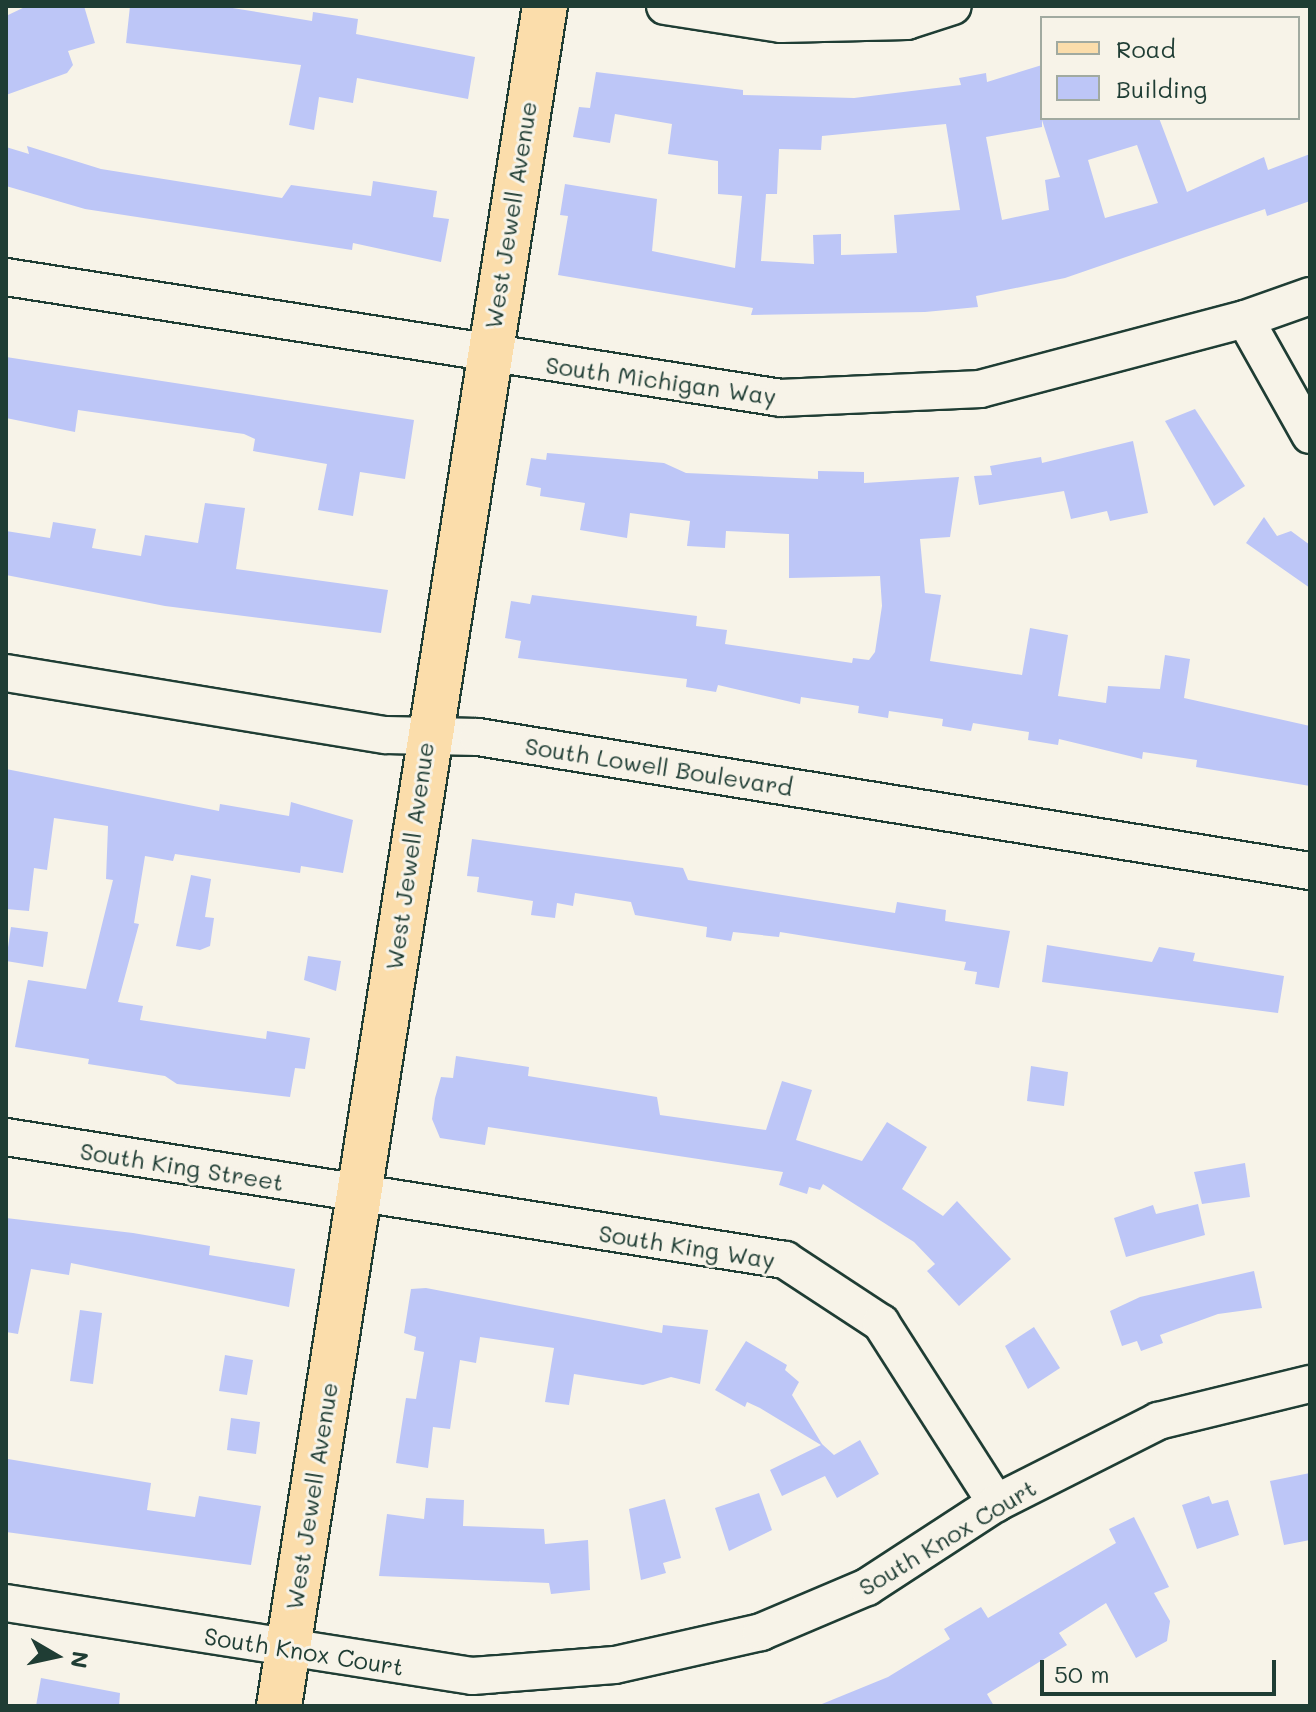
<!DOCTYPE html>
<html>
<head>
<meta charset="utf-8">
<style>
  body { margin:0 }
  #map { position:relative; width:1316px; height:1712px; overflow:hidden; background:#f7f3e8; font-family:Mali,sans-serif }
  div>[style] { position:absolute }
  .building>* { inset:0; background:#bdc6f7 }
  .roads { filter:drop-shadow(2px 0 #1f3d34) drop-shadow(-2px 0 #1f3d34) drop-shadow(0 2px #1f3d34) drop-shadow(0 -2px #1f3d34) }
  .minor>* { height:36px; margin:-18px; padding:0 18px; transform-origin:18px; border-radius:18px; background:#f7f3e8 }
  .major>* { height:44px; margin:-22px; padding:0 22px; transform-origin:22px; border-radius:22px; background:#fbddab }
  span { translate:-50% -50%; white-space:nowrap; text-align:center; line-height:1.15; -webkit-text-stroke:6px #f7f3e8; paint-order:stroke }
  .street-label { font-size:24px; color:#1f3d34 }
  .frame { position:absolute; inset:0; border:8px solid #1f3d34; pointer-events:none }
  .legend { position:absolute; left:1040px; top:16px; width:260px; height:104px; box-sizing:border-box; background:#f7f3e8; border:2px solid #a1aaa0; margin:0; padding:10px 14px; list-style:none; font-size:24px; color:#1f3d34 }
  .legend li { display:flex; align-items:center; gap:16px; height:40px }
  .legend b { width:40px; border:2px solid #a1aaa0 }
  .north { position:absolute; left:16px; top:1616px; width:80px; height:80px; -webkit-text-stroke:6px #f7f3e8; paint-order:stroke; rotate:99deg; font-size:22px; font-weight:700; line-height:32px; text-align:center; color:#1f3d34 }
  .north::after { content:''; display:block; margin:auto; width:28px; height:36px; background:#1f3d34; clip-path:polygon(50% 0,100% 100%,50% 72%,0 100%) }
  .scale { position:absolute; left:1040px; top:1660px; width:236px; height:36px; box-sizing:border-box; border:4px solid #1f3d34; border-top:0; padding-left:10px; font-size:24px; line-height:28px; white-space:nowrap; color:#1f3d34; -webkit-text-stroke:6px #f7f3e8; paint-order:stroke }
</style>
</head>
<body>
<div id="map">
  <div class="building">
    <div style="clip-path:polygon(84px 6px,95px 43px,68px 51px,73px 65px,67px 73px,6px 95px,6px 16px,27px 6px)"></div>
    <div style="clip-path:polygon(130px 6px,220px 6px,312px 21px,313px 12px,358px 19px,356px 34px,475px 57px,468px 99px,357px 78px,353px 103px,319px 97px,314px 130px,289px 125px,301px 65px,126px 43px)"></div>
    <div style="clip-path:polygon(evenodd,1042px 65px,1042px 118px,1159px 118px,1187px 192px,1264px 157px,1268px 170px,1310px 154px,1310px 201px,1267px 216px,1265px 209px,1065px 278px,976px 296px,978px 307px,925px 312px,751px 315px,753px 308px,558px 275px,568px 216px,560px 215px,565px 184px,657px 199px,652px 251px,735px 268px,742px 196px,718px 194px,718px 161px,668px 154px,672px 124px,615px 114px,610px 143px,573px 137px,579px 107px,590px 108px,596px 72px,743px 90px,743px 95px,854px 98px,961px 85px,959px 78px,986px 73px,987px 82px,1042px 65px,1042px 120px,1060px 177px,1045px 180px,1049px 210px,1002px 220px,986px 137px,1042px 127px,1042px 120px,1042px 65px,946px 124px,960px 210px,894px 215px,897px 253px,841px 255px,841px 234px,813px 235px,814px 264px,761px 261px,766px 194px,777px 194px,779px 149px,821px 150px,822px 136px,946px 124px,1042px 65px,1137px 145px,1158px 203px,1105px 218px,1088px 160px,1137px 145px)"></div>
    <div style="clip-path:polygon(27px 146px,101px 169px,282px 198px,291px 185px,371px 196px,373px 181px,437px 191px,433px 217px,449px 219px,441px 262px,353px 243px,352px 250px,85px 209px,6px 186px,6px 147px,29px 154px)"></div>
    <div style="clip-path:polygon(6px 357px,414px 420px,405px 479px,360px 472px,353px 516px,318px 510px,327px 464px,253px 451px,255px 439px,244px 434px,78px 410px,75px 432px,6px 418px)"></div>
    <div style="clip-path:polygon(1195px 409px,1245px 486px,1214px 506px,1165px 421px)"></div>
    <div style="clip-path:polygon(1133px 441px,1148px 513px,1110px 521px,1107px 511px,1071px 519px,1064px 491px,979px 505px,974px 476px,992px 475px,990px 466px,1041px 457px,1042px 463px)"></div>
    <div style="clip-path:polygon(547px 453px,664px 463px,686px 473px,818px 479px,818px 471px,864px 472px,864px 483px,959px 477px,950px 537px,920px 539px,925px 593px,941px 595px,930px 661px,1022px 675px,1030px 628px,1068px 635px,1058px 696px,1106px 703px,1108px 686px,1160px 689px,1165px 655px,1190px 659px,1184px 698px,1310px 726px,1310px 786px,1196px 767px,1197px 760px,1143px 752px,1142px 759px,1059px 739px,1058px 745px,1028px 740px,1029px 732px,973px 723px,971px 731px,942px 726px,943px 719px,889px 711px,888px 718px,858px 713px,859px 706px,801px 697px,800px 704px,718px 685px,716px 692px,686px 687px,687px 679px,518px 658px,521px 641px,505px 638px,511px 601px,530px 604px,532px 595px,697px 616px,696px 626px,727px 630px,725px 644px,852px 663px,853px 658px,869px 660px,875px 652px,882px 606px,880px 576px,789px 578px,789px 534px,726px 531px,725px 548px,687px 546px,690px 521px,630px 513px,627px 538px,580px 530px,585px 503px,540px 496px,541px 488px,526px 485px,531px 458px,546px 460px)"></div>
    <div style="clip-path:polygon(205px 503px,245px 508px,236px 569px,388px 590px,381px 633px,165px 606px,6px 575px,6px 531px,50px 538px,53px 522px,96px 529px,92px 548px,141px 556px,145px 535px,198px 543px)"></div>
    <div style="clip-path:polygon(1264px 517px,1277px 536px,1291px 531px,1310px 545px,1310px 588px,1246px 543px)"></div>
    <div style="clip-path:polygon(6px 769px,219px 811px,220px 804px,289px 816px,291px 802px,353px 820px,343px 873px,301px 866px,300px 873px,175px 854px,173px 861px,145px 856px,134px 923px,139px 924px,118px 1002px,143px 1006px,140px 1020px,266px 1039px,267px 1031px,310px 1038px,305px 1069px,295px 1068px,290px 1097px,177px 1084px,165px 1076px,88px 1064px,89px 1059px,15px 1047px,28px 980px,86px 989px,113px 880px,106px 879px,108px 826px,54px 818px,47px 870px,34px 868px,29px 911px,6px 909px)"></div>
    <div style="clip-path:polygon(472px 839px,683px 868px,688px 880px,895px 913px,897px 902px,946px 910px,945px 921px,1010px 931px,999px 988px,975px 984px,977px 972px,964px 970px,966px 962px,780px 932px,779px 937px,733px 932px,731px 941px,706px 937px,707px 927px,635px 915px,631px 902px,575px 893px,573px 906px,557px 903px,555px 918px,531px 915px,533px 901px,477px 892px,479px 877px,467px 876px)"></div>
    <div style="clip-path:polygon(191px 875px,211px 879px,205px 917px,214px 918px,210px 946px,200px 950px,176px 946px)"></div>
    <div style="clip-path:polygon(11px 927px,48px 932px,43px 967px,6px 961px)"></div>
    <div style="clip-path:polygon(1047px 945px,1152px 962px,1159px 947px,1195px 953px,1193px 961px,1284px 976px,1278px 1013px,1042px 982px)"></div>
    <div style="clip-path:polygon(308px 956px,341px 961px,336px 991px,304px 980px)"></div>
    <div style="clip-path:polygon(456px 1056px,529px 1067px,528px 1076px,657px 1097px,660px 1115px,766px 1130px,782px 1081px,812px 1090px,796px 1140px,862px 1161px,887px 1122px,927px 1147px,902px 1189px,943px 1216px,957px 1201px,1011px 1259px,959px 1306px,927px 1271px,935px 1264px,914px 1242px,823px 1184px,820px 1190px,809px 1187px,807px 1194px,779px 1185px,783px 1172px,488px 1127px,485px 1145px,440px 1138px,432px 1119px,435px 1098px,441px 1077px,453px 1078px)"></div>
    <div style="clip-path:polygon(1031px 1066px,1068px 1072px,1064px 1106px,1027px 1101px)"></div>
    <div style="clip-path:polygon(1245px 1163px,1250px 1197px,1202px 1204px,1194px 1172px)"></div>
    <div style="clip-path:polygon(1198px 1204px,1205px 1235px,1126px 1257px,1114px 1218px,1153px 1205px,1156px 1214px)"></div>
    <div style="clip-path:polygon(6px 1218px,133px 1233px,210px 1246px,209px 1255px,295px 1269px,289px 1307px,71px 1263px,69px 1275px,31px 1269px,18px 1334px,6px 1332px)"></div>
    <div style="clip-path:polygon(1254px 1271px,1262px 1308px,1218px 1314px,1160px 1335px,1163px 1343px,1141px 1351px,1137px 1341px,1122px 1346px,1110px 1311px,1140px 1297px)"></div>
    <div style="clip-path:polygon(426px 1288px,662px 1333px,663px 1325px,708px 1330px,700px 1384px,671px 1377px,643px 1385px,574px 1374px,569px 1405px,545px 1402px,554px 1348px,480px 1337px,476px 1363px,460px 1360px,450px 1429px,433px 1427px,428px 1468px,396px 1463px,406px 1398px,416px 1399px,424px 1352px,414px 1350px,416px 1337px,404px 1333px,411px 1289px)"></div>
    <div style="clip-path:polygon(80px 1310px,102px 1313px,93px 1384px,70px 1381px)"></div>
    <div style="clip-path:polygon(1034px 1327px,1060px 1368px,1028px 1389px,1005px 1346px)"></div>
    <div style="clip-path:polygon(746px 1341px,787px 1365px,785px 1370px,799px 1382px,792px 1395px,822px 1444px,834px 1455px,860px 1440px,879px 1474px,837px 1498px,825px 1476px,782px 1496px,770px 1470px,821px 1445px,760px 1408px,747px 1402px,745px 1407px,715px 1390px)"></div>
    <div style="clip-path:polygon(225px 1355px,253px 1360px,247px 1395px,219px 1391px)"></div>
    <div style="clip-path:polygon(231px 1418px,260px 1422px,256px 1454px,227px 1450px)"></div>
    <div style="clip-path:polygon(8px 1459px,151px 1483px,147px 1510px,195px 1517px,199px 1496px,261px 1506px,251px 1565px,6px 1532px)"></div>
    <div style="clip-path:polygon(1310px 1473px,1310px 1540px,1284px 1545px,1270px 1481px)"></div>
    <div style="clip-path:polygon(759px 1493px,772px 1530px,729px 1551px,715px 1508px)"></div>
    <div style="clip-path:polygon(1209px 1496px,1212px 1504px,1228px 1500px,1239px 1535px,1197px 1549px,1182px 1505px)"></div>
    <div style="clip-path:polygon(426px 1498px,464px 1500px,463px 1526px,544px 1529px,545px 1544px,588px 1540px,590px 1590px,551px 1594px,549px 1583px,379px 1576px,387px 1514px,424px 1519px)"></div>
    <div style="clip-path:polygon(665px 1499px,681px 1558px,663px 1563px,666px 1573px,641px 1580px,629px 1509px)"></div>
    <div style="clip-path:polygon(1134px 1517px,1169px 1587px,1154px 1593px,1170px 1621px,1167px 1641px,1136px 1658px,1106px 1603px,1059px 1633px,1067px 1645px,987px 1694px,994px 1706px,817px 1706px,888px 1677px,950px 1639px,944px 1629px,981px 1607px,988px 1618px,1116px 1543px,1109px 1529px)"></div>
    <div style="clip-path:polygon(41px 1678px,120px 1693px,119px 1706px,36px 1706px)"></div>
  </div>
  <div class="roads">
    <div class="minor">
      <div style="left:665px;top:6px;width:117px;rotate:8.8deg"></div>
      <div style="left:781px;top:24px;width:126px;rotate:-1.4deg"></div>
      <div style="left:907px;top:21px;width:48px;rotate:-18.1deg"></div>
      <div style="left:6px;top:277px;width:784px;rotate:8.87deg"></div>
      <div style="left:781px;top:398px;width:199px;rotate:-2.6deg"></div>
      <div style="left:980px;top:389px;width:274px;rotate:-14.8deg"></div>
      <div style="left:1245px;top:319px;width:69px;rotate:-19.5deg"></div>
      <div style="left:1245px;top:319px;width:133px;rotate:60.7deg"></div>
      <div style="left:6px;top:673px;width:385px;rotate:9.3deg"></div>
      <div style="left:386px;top:735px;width:92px;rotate:1.2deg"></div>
      <div style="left:478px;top:737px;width:843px;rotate:9.15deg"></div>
      <div style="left:6px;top:1137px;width:789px;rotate:8.97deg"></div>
      <div style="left:785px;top:1260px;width:115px;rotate:33.3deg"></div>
      <div style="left:881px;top:1323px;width:214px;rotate:57.4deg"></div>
      <div style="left:6px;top:1603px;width:472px;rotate:8.9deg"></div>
      <div style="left:472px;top:1676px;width:143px;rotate:-4.4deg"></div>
      <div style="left:615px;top:1665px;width:150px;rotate:-12.7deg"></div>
      <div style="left:761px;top:1632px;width:115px;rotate:-23deg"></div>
      <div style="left:867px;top:1587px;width:154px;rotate:-33.1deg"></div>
      <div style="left:996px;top:1503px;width:182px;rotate:-26.8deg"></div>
      <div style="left:1158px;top:1421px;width:156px;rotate:-13.7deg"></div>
    </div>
    <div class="major">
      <div style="left:279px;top:1706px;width:1721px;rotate:-81.11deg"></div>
    </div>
  </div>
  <div class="street-label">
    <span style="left:510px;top:215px;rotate:-81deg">West Jewell Avenue</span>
    <span style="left:661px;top:380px;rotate:8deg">South Michigan Way</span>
    <span style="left:659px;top:766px;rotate:9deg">South Lowell Boulevard</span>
    <span style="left:409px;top:856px;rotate:-82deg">West Jewell Avenue</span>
    <span style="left:182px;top:1166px;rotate:9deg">South King Street</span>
    <span style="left:687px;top:1246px;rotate:9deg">South King Way</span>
    <span style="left:311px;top:1496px;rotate:-81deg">West Jewell Avenue</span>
    <span style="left:947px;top:1537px;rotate:-31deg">South Knox Court</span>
    <span style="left:304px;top:1651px;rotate:9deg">South Knox Court</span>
  </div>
  <div class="frame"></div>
  <ul class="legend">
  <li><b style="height:10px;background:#fbddab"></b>Road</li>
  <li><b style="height:22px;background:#bdc6f7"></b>Building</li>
  </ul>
  <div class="north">N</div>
  <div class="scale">50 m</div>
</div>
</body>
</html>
